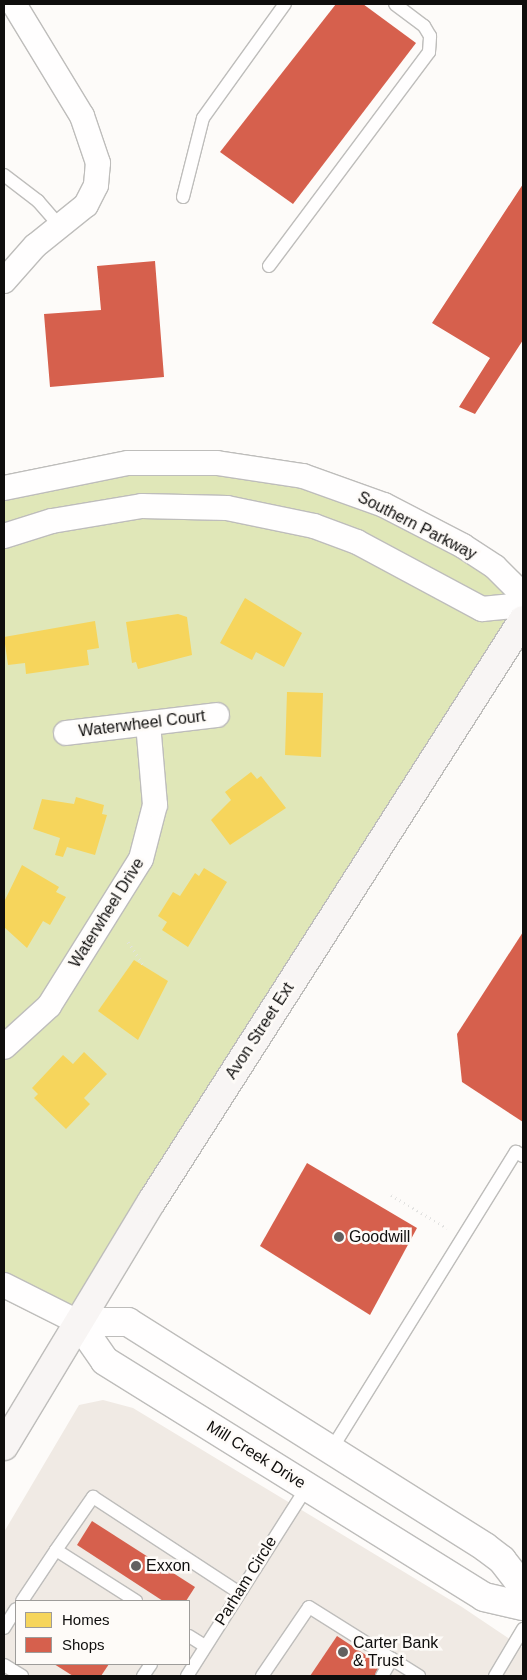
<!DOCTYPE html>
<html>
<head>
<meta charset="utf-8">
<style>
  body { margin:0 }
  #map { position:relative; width:527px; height:1680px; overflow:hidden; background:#fdfbf9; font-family:Arial,sans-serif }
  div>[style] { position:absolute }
  .built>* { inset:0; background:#f0eae4 }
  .green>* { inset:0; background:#e0e7b8 }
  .homes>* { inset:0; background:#f6d55c }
  .shops>* { inset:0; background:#d6604d }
  .path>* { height:3px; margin-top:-1.5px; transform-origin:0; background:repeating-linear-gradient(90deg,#e2e2e1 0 1px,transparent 0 5px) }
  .roads { filter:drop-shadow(1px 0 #bebdbb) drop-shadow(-1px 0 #bebdbb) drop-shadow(0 1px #bebdbb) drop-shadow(0 -1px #bebdbb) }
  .service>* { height:12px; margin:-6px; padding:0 6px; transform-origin:6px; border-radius:6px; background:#fffefe }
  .minor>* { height:24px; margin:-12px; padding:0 12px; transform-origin:12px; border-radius:12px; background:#fffefe }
  .tertiary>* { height:28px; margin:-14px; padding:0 14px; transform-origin:14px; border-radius:14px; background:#fffefe }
  .secondary>* { height:28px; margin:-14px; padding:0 14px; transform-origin:14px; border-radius:14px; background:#f8f5f4 }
  .dots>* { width:14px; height:14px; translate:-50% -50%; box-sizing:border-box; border:2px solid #fefbf8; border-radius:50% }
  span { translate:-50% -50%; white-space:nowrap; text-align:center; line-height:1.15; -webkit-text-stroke:5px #fefbf8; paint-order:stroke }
  .street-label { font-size:16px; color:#0f0e0d }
  .poi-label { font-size:16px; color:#0f0e0d }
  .left { translate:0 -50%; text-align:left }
  .frame { position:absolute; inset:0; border:5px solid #0f0e0d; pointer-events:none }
  .legend { position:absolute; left:15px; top:1600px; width:175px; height:65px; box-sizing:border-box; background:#fefbf8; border:1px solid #9e9c9a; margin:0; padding:6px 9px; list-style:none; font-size:15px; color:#0f0e0d }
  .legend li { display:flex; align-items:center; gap:10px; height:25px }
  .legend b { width:25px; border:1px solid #9e9c9a }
</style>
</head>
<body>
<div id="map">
  <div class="built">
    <div style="clip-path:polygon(evenodd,103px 1400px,133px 1408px,462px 1607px,523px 1648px,523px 1676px,4px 1676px,4px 1532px,79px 1405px,103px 1400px,16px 1601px,189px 1601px,189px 1664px,16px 1664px,16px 1601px)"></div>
  </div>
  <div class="green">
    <div style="clip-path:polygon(128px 463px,344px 489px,523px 595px,78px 1322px,4px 1285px,4px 488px)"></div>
  </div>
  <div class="homes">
    <div style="clip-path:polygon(245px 598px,302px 633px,284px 667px,256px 652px,252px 660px,220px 643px)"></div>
    <div style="clip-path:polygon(178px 614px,187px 617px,192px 655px,138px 669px,136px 662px,132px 663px,126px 622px)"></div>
    <div style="clip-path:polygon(95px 621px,99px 648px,87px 650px,89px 665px,26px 674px,25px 663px,8px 665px,4px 637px)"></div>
    <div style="clip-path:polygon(287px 692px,323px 693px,321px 757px,285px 755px)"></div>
    <div style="clip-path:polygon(251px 772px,257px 779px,261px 776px,286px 808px,230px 845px,211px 820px,231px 800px,225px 792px)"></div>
    <div style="clip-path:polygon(76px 797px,104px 805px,102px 814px,107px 815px,95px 855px,67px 847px,63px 857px,55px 855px,60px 838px,33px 829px,42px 799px,74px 804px)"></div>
    <div style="clip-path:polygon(22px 865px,59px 887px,56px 892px,66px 897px,50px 925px,43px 921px,27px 948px,4px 927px,4px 902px)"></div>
    <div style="clip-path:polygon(204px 868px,227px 882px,188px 947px,162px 930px,167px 922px,158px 916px,173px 892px,180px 896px,195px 873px,199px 876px)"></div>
    <div style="clip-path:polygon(134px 960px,168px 981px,138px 1040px,98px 1011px)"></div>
    <div style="clip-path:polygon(84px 1052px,107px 1074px,84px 1098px,90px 1104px,66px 1129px,34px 1098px,38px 1094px,32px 1088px,63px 1055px,73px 1064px)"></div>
  </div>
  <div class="shops">
    <div style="clip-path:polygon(336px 4px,363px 4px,416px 43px,293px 204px,220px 152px)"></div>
    <div style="clip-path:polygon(523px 184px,523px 340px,475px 414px,459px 407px,490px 358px,432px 323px)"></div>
    <div style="clip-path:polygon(155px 261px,164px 377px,50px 387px,44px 314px,101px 310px,97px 266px)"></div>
    <div style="clip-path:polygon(523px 932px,523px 1122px,462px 1082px,457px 1034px)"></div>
    <div style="clip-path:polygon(307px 1163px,417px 1228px,370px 1315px,260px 1246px)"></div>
    <div style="clip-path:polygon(92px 1521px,195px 1587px,186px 1601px,163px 1601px,77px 1545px)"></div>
    <div style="clip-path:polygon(337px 1636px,384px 1667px,378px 1676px,310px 1676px)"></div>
    <div style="clip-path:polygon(54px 1664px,109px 1664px,101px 1676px,73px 1676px)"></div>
  </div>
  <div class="path">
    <div style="left:128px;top:942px;width:29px;rotate:56deg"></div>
    <div style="left:391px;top:1195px;width:65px;rotate:30.5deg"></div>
  </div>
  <div class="roads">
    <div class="service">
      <div style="left:4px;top:175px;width:43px;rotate:37.4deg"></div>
      <div style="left:38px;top:201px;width:33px;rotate:49deg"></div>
      <div style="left:183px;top:197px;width:81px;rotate:-75.8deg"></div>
      <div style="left:203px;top:118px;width:140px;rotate:-54.3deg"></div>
      <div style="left:269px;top:266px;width:267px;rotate:-53.2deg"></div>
      <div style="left:429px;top:52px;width:16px;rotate:-86deg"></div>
      <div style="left:430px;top:36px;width:12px;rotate:-121deg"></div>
      <div style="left:424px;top:26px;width:36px;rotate:-143deg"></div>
      <div style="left:331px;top:1450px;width:351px;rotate:-58.2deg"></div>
      <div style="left:516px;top:1152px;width:8px;rotate:30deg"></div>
      <div style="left:56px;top:1550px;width:65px;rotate:-55.1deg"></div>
      <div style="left:93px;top:1497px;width:173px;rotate:33.2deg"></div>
      <div style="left:22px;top:1601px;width:61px;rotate:-56.3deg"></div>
      <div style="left:56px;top:1550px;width:95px;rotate:32.5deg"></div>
      <div style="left:4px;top:1628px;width:22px;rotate:-58deg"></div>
      <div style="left:189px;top:1636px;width:19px;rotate:32deg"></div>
      <div style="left:4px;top:1665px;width:21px;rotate:31deg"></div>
      <div style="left:143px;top:1676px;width:14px;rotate:-56deg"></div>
      <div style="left:187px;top:1676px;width:224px;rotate:-57.6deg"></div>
      <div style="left:262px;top:1676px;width:83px;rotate:-55.7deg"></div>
      <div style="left:309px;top:1607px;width:130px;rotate:32.1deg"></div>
      <div style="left:382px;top:1676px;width:20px;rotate:-60deg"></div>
      <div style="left:495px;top:1676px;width:55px;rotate:-59.2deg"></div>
    </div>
    <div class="minor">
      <div style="left:4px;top:281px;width:47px;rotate:-48.5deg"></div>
      <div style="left:35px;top:246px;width:65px;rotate:-38.8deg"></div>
      <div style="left:86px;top:205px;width:22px;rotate:-63deg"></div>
      <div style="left:96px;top:185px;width:22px;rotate:-85deg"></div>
      <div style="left:98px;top:163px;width:50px;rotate:-108.8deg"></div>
      <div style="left:82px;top:116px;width:131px;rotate:-121.3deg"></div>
      <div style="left:4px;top:488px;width:126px;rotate:-11.4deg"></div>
      <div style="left:128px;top:463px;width:89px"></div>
      <div style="left:217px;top:463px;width:87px;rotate:8.6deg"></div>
      <div style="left:303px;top:476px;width:86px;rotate:19.7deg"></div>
      <div style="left:384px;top:505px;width:89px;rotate:27.4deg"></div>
      <div style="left:463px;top:546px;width:38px;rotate:33deg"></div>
      <div style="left:495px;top:567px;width:40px;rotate:45deg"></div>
      <div style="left:4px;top:536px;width:50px;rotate:-17.4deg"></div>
      <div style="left:52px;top:521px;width:91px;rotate:-9.5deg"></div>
      <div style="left:142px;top:506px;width:85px;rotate:1.3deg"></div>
      <div style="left:227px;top:508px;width:89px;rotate:11.7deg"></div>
      <div style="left:314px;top:526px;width:46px;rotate:20.4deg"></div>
      <div style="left:357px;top:542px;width:142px;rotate:28.2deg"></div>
      <div style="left:482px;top:609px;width:41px;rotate:-5.6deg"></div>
      <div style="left:66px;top:733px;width:152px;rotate:-6.8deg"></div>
      <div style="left:4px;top:1047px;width:61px;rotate:-42.3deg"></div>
      <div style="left:49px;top:1006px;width:173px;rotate:-58deg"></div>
      <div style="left:141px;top:859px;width:56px;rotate:-75.5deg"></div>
      <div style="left:155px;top:805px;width:81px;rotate:-94.9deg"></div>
      <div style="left:4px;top:1285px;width:83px;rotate:26.6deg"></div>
    </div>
    <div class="tertiary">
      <div style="left:78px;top:1322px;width:47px;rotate:55.3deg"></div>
      <div style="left:105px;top:1361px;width:446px;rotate:31.9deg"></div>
      <div style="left:484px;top:1597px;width:40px;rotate:13deg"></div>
      <div style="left:78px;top:1322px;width:50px"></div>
      <div style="left:128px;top:1322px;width:422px;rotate:32.2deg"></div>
      <div style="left:485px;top:1547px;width:21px;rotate:37deg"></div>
      <div style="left:502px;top:1560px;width:34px;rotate:52deg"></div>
    </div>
    <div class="secondary">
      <div style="left:4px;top:1446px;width:286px;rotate:-58.9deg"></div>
      <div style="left:152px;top:1201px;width:689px;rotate:-57.44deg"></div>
    </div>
  </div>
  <div class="dots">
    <div style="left:339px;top:1237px;background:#626160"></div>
    <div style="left:136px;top:1566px;background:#626160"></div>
    <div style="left:343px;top:1652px;background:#626160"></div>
  </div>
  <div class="street-label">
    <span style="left:417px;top:526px;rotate:27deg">Southern Parkway</span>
    <span style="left:142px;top:724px;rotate:-7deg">Waterwheel Court</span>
    <span style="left:107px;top:913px;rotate:-58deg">Waterwheel Drive</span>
    <span style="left:260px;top:1031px;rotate:-57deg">Avon Street Ext</span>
    <span style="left:256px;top:1455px;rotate:32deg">Mill Creek Drive</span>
    <span style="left:246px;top:1581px;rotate:-58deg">Parham Circle</span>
  </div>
  <div class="poi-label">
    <span class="left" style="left:349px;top:1237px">Goodwill</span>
    <span class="left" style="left:146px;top:1566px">Exxon</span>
    <span class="left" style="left:353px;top:1652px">Carter Bank<br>&amp; Trust</span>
  </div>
  <div class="frame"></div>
  <ul class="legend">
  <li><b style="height:14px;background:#f6d55c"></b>Homes</li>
  <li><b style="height:14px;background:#d6604d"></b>Shops</li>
  </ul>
</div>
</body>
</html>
